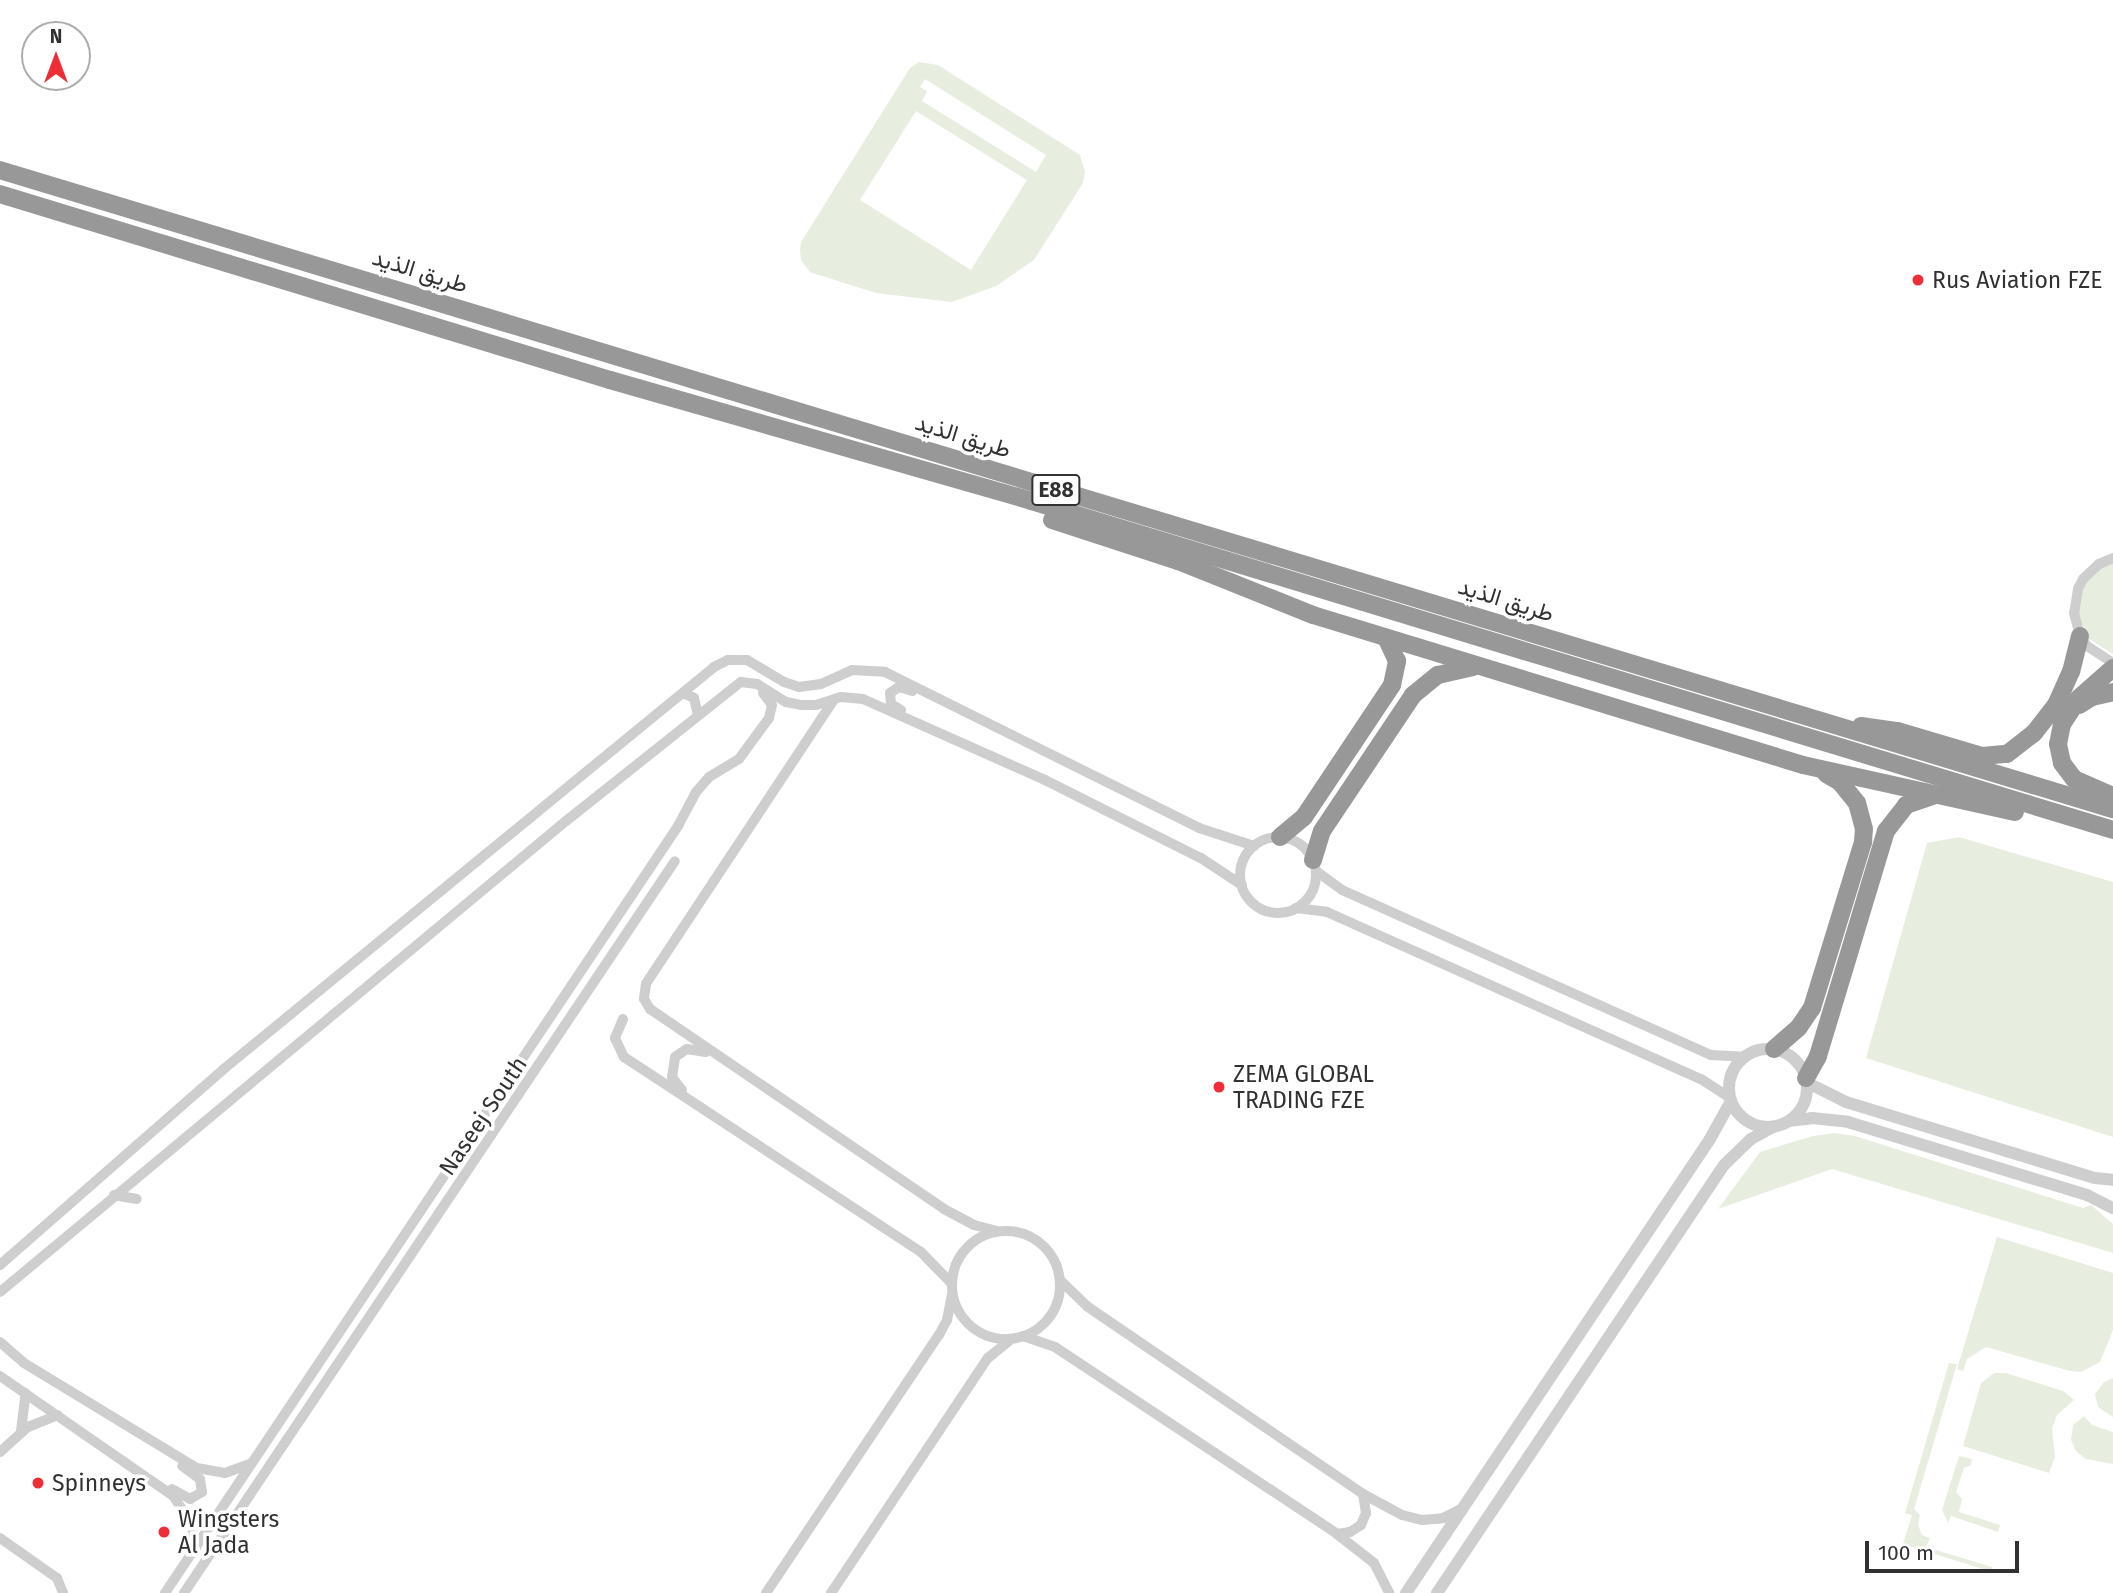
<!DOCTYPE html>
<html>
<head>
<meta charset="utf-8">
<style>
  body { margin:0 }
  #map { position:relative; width:2113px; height:1593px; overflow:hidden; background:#fff; font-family:"Fira Sans",Vazirmatn,sans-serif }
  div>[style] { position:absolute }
  .green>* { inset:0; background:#e7eedf }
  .minor>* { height:10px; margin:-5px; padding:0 5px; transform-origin:5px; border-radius:5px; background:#cecece }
  .minor>.ring { margin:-5px; padding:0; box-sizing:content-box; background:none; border:10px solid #cecece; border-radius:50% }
  .tertiary>* { height:12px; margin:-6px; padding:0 6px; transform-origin:6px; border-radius:6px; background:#cecece }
  .tertiary>.ring { margin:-6px; padding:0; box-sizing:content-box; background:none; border:12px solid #cecece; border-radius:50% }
  .motorway>* { height:18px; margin:-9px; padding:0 9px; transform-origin:9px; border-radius:9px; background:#989898 }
  .dots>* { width:19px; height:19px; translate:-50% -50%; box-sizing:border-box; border:4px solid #fff; border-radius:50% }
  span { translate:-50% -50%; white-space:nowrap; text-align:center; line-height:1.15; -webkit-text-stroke:7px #fff; paint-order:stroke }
  .shield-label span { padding:2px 5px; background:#fff; border:2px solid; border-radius:5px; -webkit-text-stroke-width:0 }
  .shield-label { font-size:21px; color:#313131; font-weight:700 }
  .street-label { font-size:23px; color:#313131 }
  .poi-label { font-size:23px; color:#313131 }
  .left { translate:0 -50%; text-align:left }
  .north { position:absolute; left:21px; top:21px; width:70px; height:70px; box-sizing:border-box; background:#fff; border:2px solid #adadad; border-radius:50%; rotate:0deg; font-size:19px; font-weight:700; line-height:28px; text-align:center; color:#313131 }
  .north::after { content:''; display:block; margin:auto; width:24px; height:32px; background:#ee2d37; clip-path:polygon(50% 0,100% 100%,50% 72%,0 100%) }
  .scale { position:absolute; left:1865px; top:1541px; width:154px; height:32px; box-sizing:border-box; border:4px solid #313131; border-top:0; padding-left:9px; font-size:21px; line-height:24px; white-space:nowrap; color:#313131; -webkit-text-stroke:5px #fff; paint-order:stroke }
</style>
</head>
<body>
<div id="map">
  <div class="green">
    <div style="clip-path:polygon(evenodd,919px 62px,938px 65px,1080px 155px,1085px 172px,1083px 183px,1034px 260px,996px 286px,952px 302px,876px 293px,819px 275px,810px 272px,801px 260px,800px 250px,801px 242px,910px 68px,919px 62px,925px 79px,1046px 155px,1036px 172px,922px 101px,927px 91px,920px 87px,925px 79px,919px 62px,916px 111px,1027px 180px,971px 270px,860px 200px,916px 111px)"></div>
    <div style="clip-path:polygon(2113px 558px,2113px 654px,2089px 639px,2077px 613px,2084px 579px)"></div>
    <div style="clip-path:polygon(1959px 837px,2113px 882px,2113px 1137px,1866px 1058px,1927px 843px)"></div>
    <div style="clip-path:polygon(1835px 1133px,1855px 1136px,2083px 1208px,2091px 1205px,2113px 1224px,2113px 1253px,1832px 1169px,1718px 1209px,1760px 1152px,1813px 1136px)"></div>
    <div style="clip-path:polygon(1997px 1237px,2113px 1273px,2113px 1330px,2100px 1362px,2081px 1372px,2070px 1371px,1986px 1347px,1967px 1359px,1963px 1371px,1957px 1369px)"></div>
    <div style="clip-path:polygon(1949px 1363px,1957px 1364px,1914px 1509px,1920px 1515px,1918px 1525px,1922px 1535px,1930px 1538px,1926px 1547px,1992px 1567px,1992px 1572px,1903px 1544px,1912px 1515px,1905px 1513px)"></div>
    <div style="clip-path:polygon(1994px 1373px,2006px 1373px,2063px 1391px,2074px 1400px,2057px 1415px,2052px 1428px,2055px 1457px,2049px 1473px,1963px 1446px,1981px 1383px)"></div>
    <div style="clip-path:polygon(2113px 1378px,2113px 1417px,2098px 1407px,2095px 1394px,2104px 1382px)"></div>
    <div style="clip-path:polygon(2084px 1416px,2092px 1425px,2113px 1432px,2113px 1464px,2086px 1459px,2076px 1451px,2071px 1440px,2073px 1425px)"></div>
    <div style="clip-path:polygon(1959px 1456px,1972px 1459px,1971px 1465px,1964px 1468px,1956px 1492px,1962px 1499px,1959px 1512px,2000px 1525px,1998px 1532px,1951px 1516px,1948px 1523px,1942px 1510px)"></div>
  </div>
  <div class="minor">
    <div style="left:2113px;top:558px;width:15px;rotate:157deg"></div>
    <div style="left:2099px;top:564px;width:22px;rotate:137deg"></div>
    <div style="left:2083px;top:579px;width:11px;rotate:117deg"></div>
    <div style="left:2078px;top:589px;width:24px;rotate:99deg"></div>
    <div style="left:2074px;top:613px;width:24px;rotate:75deg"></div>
    <div style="left:2080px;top:636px;width:12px;rotate:55deg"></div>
    <div style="left:2087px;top:646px;width:31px;rotate:33deg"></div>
    <div style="left:683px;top:693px;width:12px;rotate:24deg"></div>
    <div style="left:694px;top:698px;width:17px;rotate:77deg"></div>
    <div style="left:833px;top:701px;width:339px;rotate:123.5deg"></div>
    <div style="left:646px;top:984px;width:15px;rotate:98deg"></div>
    <div style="left:644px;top:999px;width:12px;rotate:59deg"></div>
    <div style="left:650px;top:1009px;width:356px;rotate:34.2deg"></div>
    <div style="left:944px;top:1209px;width:34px;rotate:28deg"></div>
    <div style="left:974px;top:1225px;width:23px;rotate:15deg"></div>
    <div style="left:901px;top:710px;width:12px;rotate:-149deg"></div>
    <div style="left:891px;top:704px;width:11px;rotate:-95deg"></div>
    <div style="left:890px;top:693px;width:11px;rotate:-34deg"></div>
    <div style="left:899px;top:687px;width:14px;rotate:17deg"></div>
    <div class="ring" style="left:1240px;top:837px;width:66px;height:66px"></div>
    <div style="left:1316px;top:871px;width:32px;rotate:36deg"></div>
    <div style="left:1342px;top:890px;width:404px;rotate:24.1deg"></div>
    <div style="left:1711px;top:1055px;width:33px;rotate:3deg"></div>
    <div style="left:1296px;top:908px;width:31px;rotate:7deg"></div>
    <div style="left:1327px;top:912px;width:410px;rotate:24.1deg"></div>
    <div style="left:1701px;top:1079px;width:33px;rotate:33deg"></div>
    <div style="left:623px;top:1019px;width:21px;rotate:113deg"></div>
    <div style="left:615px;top:1038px;width:21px;rotate:65deg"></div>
    <div style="left:624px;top:1057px;width:355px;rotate:33.3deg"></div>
    <div style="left:921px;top:1252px;width:43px;rotate:45.9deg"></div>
    <div style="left:682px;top:1090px;width:16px;rotate:-128deg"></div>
    <div style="left:672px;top:1077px;width:20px;rotate:-81deg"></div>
    <div style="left:675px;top:1057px;width:14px;rotate:-34deg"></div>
    <div style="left:687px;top:1049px;width:19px;rotate:9deg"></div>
    <div style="left:114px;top:1195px;width:23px;rotate:10deg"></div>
    <div class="ring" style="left:952px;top:1231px;width:98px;height:98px"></div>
    <div style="left:0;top:1265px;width:299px;rotate:-41.2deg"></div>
    <div style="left:225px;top:1068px;width:632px;rotate:-39.35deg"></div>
    <div style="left:714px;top:667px;width:16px;rotate:-27deg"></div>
    <div style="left:728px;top:660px;width:19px"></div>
    <div style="left:747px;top:660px;width:43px;rotate:30.7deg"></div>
    <div style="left:784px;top:682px;width:16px;rotate:18deg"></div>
    <div style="left:799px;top:687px;width:22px;rotate:-8deg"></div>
    <div style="left:821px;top:684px;width:34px;rotate:-24deg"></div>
    <div style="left:852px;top:670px;width:33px;rotate:3deg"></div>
    <div style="left:885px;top:672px;width:351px;rotate:26.4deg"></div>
    <div style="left:1199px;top:828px;width:58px;rotate:18.1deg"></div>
    <div style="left:1060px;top:1280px;width:39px;rotate:44deg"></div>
    <div style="left:1088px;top:1307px;width:333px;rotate:34.2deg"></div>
    <div style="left:1363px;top:1494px;width:44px;rotate:28.3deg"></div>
    <div style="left:1402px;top:1515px;width:21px;rotate:14deg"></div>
    <div style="left:1422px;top:1520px;width:21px;rotate:-5deg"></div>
    <div style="left:1443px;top:1518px;width:20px;rotate:-27deg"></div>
    <div style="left:0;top:1292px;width:736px;rotate:-39.77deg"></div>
    <div style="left:566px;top:821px;width:223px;rotate:-38.5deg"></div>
    <div style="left:741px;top:682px;width:16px;rotate:7deg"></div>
    <div style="left:757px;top:684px;width:34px;rotate:32deg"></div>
    <div style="left:786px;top:702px;width:15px;rotate:11deg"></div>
    <div style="left:801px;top:705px;width:15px"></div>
    <div style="left:816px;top:705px;width:26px;rotate:-18deg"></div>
    <div style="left:841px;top:697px;width:22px;rotate:5deg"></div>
    <div style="left:863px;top:699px;width:199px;rotate:24deg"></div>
    <div style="left:1045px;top:780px;width:174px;rotate:26.6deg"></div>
    <div style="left:1201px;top:858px;width:49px;rotate:33.4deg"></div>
    <div style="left:1023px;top:1336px;width:34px;rotate:19deg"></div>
    <div style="left:1055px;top:1347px;width:338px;rotate:33.5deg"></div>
    <div style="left:1337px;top:1534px;width:47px;rotate:38.1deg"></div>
    <div style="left:1374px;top:1563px;width:34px;rotate:63deg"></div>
    <div style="left:0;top:1342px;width:32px;rotate:41deg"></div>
    <div style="left:24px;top:1363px;width:202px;rotate:31.3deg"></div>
    <div style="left:197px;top:1468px;width:28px;rotate:10deg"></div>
    <div style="left:225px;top:1473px;width:27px;rotate:-20deg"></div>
    <div style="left:0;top:1376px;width:211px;rotate:34.7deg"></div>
    <div style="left:173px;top:1496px;width:29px;rotate:55deg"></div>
    <div style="left:190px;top:1520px;width:28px;rotate:77deg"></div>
    <div style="left:21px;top:1431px;width:38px;rotate:-83deg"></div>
    <div style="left:0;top:1452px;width:38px;rotate:-42deg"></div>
    <div style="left:28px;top:1427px;width:32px;rotate:-22deg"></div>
    <div style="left:172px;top:1489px;width:21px;rotate:29deg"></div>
    <div style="left:190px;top:1499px;width:14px;rotate:-30deg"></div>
    <div style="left:202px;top:1492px;width:13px;rotate:-99deg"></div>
    <div style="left:200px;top:1479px;width:22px;rotate:-144deg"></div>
    <div style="left:1337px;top:1534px;width:13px;rotate:-9deg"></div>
    <div style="left:1350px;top:1532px;width:13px;rotate:-32deg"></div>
    <div style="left:1361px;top:1525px;width:13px;rotate:-67deg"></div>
    <div style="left:1366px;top:1513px;width:19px;rotate:-99deg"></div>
    <div style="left:0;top:1538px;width:70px;rotate:35.1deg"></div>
    <div style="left:57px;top:1578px;width:16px;rotate:68deg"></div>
    <div style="left:165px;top:1593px;width:923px;rotate:-56.22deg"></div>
    <div style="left:678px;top:826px;width:38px;rotate:-62deg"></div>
    <div style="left:696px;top:792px;width:20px;rotate:-49deg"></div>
    <div style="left:709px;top:777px;width:35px;rotate:-31deg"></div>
    <div style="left:739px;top:759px;width:51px;rotate:-53.8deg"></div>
    <div style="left:769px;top:718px;width:13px;rotate:-77deg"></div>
    <div style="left:772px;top:705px;width:15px;rotate:-127deg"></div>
    <div style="left:184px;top:1593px;width:881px;rotate:-56.15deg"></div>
    <div style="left:766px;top:1593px;width:311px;rotate:-56.2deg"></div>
    <div style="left:939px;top:1335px;width:17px;rotate:-62deg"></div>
    <div style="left:947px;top:1320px;width:26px;rotate:-79deg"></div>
    <div style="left:831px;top:1593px;width:283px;rotate:-56.3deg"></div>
    <div style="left:988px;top:1358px;width:28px;rotate:-39deg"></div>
  </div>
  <div class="tertiary">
    <div class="ring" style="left:1729px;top:1049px;width:66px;height:66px"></div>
    <div style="left:1806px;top:1082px;width:45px;rotate:26.6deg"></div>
    <div style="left:1846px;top:1102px;width:260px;rotate:17deg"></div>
    <div style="left:2095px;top:1178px;width:18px;rotate:6deg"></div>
    <div style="left:1789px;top:1121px;width:23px;rotate:-7deg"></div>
    <div style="left:1812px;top:1118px;width:36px;rotate:6deg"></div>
    <div style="left:1848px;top:1122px;width:250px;rotate:17deg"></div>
    <div style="left:2087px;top:1195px;width:29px;rotate:27deg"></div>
    <div style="left:1406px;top:1593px;width:546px;rotate:-56.19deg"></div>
    <div style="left:1710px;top:1139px;width:43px;rotate:-61.1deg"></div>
    <div style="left:1437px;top:1593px;width:515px;rotate:-56.16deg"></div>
    <div style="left:1724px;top:1165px;width:37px;rotate:-44deg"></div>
    <div style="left:1751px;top:1139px;width:25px;rotate:-29deg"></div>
  </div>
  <div class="motorway">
    <div style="left:0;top:170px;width:2208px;rotate:16.83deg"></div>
    <div style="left:0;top:194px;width:638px;rotate:16.96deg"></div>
    <div style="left:610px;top:380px;width:438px;rotate:16deg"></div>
    <div style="left:1031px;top:501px;width:1131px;rotate:16.91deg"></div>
    <div style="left:1052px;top:520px;width:133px;rotate:18deg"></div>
    <div style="left:1178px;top:561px;width:145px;rotate:21.8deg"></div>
    <div style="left:1313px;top:615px;width:512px;rotate:17.02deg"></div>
    <div style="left:1803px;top:765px;width:217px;rotate:12.5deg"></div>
    <div style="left:2113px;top:668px;width:45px;rotate:138.6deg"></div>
    <div style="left:2079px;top:698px;width:31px;rotate:123deg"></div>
    <div style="left:2062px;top:724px;width:20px;rotate:101deg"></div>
    <div style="left:2058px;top:744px;width:19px;rotate:78deg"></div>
    <div style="left:2062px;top:763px;width:20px;rotate:53deg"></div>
    <div style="left:2074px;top:779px;width:43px;rotate:23.6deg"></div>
    <div style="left:2079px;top:705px;width:15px;rotate:-32deg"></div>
    <div style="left:2092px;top:697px;width:22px;rotate:-13deg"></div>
    <div style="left:1861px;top:726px;width:37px;rotate:8deg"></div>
    <div style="left:1898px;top:731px;width:88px;rotate:16.6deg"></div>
    <div style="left:1982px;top:756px;width:25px;rotate:-5deg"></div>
    <div style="left:2007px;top:754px;width:34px;rotate:-38deg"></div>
    <div style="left:2034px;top:733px;width:36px;rotate:-52deg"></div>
    <div style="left:2056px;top:705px;width:36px;rotate:-66deg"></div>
    <div style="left:2071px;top:672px;width:37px;rotate:-76deg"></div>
    <div style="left:1280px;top:837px;width:31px;rotate:-40deg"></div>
    <div style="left:1304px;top:817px;width:159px;rotate:-56.3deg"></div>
    <div style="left:1392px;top:685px;width:25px;rotate:-78deg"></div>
    <div style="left:1397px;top:661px;width:26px;rotate:-115deg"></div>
    <div style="left:1313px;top:860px;width:30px;rotate:-73deg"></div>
    <div style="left:1322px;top:831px;width:164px;rotate:-56.2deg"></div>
    <div style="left:1413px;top:695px;width:32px;rotate:-39deg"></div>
    <div style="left:1438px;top:675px;width:36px;rotate:-13deg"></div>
    <div style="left:1774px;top:1049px;width:33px;rotate:-41deg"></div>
    <div style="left:1799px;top:1027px;width:23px;rotate:-56deg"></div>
    <div style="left:1812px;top:1008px;width:174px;rotate:-72.9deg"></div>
    <div style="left:1863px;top:842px;width:13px;rotate:-86deg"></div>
    <div style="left:1864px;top:829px;width:27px;rotate:-105deg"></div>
    <div style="left:1857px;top:803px;width:27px;rotate:-129deg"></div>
    <div style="left:1840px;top:782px;width:16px;rotate:-150deg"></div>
    <div style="left:1806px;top:1078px;width:25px;rotate:-61deg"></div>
    <div style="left:1818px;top:1056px;width:235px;rotate:-73.2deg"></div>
    <div style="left:1886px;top:831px;width:33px;rotate:-52deg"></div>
    <div style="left:1906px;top:805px;width:28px;rotate:-19deg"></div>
  </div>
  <div class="dots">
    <div style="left:1918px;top:280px;background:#ee2d37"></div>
    <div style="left:1219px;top:1087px;background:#ee2d37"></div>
    <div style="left:38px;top:1483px;background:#ee2d37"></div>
    <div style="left:164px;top:1532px;background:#ee2d37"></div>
  </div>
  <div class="shield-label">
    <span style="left:1056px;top:490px">E88</span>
  </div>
  <div class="street-label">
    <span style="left:420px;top:271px;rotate:17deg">طريق الذيد</span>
    <span style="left:963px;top:436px;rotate:17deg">طريق الذيد</span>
    <span style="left:1506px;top:600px;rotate:17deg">طريق الذيد</span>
    <span style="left:483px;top:1116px;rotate:-56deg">Naseej South</span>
  </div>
  <div class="poi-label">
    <span class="left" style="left:1932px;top:280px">Rus Aviation FZE</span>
    <span class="left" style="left:1233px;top:1087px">ZEMA GLOBAL<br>TRADING FZE</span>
    <span class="left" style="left:52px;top:1483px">Spinneys</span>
    <span class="left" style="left:178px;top:1532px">Wingsters<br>Al Jada</span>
  </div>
  <div class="north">N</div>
  <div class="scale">100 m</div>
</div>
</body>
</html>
